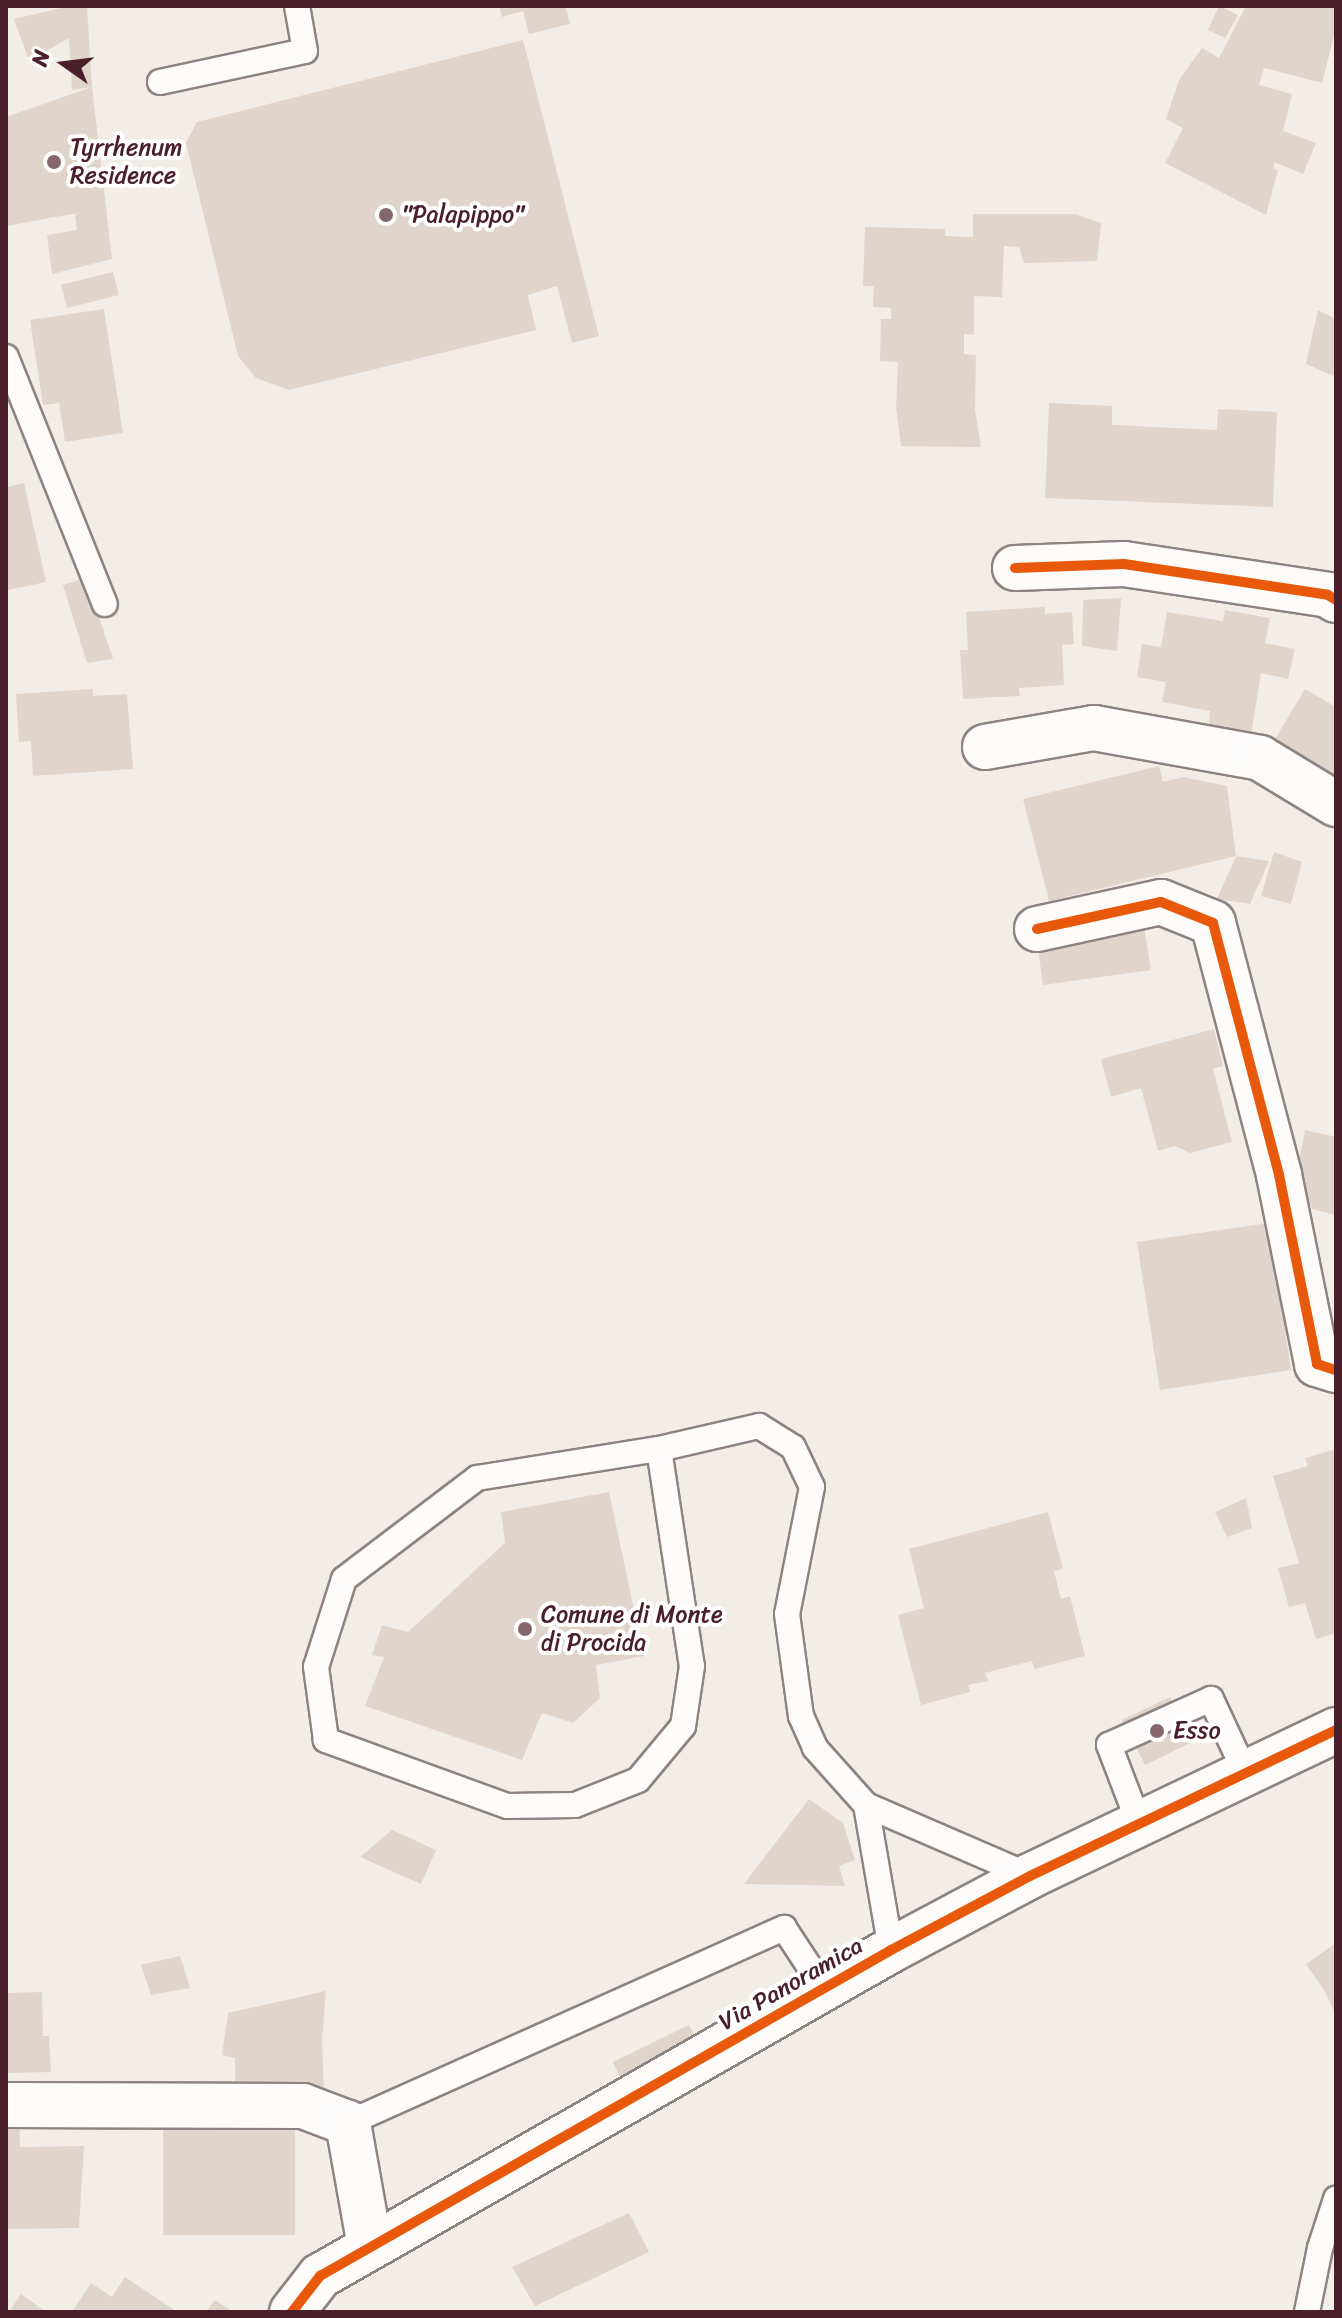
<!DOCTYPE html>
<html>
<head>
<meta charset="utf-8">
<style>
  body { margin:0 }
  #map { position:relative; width:1342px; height:2318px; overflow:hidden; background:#f3ede7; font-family:Sriracha,sans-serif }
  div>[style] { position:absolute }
  .building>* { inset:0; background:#e0d5cb }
  .roads { filter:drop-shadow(2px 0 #8e8383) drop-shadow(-2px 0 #8e8383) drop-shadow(0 2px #8e8383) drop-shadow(0 -2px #8e8383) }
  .lane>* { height:24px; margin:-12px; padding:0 12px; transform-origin:12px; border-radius:12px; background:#fdfcfb }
  .street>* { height:44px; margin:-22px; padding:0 22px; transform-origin:22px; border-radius:22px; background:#fdfcfb }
  .secondary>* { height:44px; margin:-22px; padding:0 22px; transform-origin:22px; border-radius:22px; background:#fdfcfb }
  .cycleway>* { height:10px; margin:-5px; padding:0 5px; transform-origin:5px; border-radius:5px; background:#e8590c }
  .dots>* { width:22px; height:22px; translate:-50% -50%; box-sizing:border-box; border:4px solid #fff; border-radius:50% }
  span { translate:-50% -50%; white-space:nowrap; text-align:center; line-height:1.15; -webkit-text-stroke:8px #fff; paint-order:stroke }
  .poi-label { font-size:24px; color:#4a1f2b }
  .left { translate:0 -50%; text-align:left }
  .street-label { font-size:24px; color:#4a1f2b }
  .frame { position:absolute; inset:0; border:8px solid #4a1f2b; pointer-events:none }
  .north { position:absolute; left:24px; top:24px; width:80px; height:80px; -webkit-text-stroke:6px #fff; paint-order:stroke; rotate:284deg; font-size:22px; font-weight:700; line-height:32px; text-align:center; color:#4a1f2b }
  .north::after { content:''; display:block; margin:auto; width:28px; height:36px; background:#4a1f2b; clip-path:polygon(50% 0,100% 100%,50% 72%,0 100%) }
</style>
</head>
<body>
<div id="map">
  <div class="building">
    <div style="clip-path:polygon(70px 6px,87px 6px,92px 87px,72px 90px,69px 38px,29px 61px,14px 19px)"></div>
    <div style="clip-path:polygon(499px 6px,565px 6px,570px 24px,529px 34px,523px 11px,502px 17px)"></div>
    <div style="clip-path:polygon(1219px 6px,1238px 15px,1225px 38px,1208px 30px)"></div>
    <div style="clip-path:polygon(1246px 6px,1336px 6px,1336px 28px,1322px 83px,1264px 68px,1259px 85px,1292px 94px,1283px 131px,1316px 143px,1303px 174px,1274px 162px,1273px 168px,1278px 170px,1266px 215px,1165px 163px,1183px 128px,1166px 119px,1179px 80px,1202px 48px,1219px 58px)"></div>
    <div style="clip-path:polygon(523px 40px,599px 336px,572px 343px,557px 286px,528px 295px,536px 330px,289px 390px,256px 378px,238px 356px,186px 143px,197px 122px)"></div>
    <div style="clip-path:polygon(92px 87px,112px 259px,52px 274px,47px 235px,77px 230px,75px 214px,83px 212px,6px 226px,6px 117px)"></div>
    <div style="clip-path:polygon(973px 214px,1076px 214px,1101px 223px,1097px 261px,1024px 263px,1019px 247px,1004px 246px,1002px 297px,974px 296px,974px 335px,964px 334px,964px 354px,976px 355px,975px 410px,981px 447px,901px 446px,896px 408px,898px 362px,880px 361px,881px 319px,891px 319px,891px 308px,873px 307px,874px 286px,863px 286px,865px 227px,945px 229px,945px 236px,973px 237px)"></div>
    <div style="clip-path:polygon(113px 272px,119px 295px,67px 308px,61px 285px)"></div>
    <div style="clip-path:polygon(104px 309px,123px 433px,65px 442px,59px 403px,43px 405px,30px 320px)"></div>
    <div style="clip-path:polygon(1318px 310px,1336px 319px,1336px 377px,1306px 364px)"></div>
    <div style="clip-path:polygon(1049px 403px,1112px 406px,1112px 425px,1217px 430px,1218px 409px,1277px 412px,1273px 507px,1045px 498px)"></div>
    <div style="clip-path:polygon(24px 483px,46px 582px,8px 590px,6px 487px)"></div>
    <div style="clip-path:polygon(86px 578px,113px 659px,87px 663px,63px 585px)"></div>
    <div style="clip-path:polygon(1121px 598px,1117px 651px,1082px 646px,1083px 600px)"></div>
    <div style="clip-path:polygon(1045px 607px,1045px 614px,1072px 612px,1074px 644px,1062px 645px,1064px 685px,1019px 688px,1020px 696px,963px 699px,960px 650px,968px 650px,966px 612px)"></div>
    <div style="clip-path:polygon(1225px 610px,1270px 618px,1265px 643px,1295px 649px,1288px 679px,1261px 673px,1251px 735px,1209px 727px,1210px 711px,1162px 702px,1166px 682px,1137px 677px,1142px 644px,1161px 647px,1167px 612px,1223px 621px)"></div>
    <div style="clip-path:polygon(93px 689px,93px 696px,127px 694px,133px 769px,33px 776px,31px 741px,19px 742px,16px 694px)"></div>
    <div style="clip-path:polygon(1305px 689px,1336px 707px,1336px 777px,1274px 741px)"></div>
    <div style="clip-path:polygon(1159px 766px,1163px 782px,1183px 777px,1227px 786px,1236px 856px,1049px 901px,1023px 799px)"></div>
    <div style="clip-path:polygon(1274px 852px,1302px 862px,1291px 904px,1261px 896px)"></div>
    <div style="clip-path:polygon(1236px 856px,1269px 861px,1250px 904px,1217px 899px)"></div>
    <div style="clip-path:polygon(1144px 926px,1151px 970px,1043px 985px,1037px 941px)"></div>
    <div style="clip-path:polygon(1214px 1029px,1223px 1066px,1213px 1069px,1232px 1142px,1190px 1153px,1175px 1146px,1158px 1151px,1141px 1088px,1111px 1097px,1101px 1059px)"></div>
    <div style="clip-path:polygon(1305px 1130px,1336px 1137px,1336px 1215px,1312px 1209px,1297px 1172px)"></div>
    <div style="clip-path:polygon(1269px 1223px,1291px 1370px,1160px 1390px,1137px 1242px)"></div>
    <div style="clip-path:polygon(1336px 1449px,1336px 1633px,1316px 1639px,1305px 1603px,1289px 1607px,1278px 1568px,1299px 1563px,1273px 1476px,1308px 1466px,1305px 1458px)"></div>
    <div style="clip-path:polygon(609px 1492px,644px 1656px,596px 1665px,600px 1698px,573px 1723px,542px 1713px,522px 1760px,365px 1706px,384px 1657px,372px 1655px,382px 1625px,408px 1632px,505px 1543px,501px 1512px)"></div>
    <div style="clip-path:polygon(1246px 1498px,1252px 1528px,1227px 1537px,1215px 1512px)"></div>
    <div style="clip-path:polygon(1048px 1512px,1063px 1569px,1054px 1571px,1061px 1599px,1070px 1596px,1085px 1656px,1034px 1669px,1032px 1661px,985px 1673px,988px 1681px,968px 1685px,970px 1692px,921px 1705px,898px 1615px,924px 1608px,909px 1549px)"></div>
    <div style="clip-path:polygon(1170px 1697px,1192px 1742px,1145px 1765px,1122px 1720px)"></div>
    <div style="clip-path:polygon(809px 1799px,843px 1823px,855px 1860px,839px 1866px,845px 1886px,744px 1884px)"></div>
    <div style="clip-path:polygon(392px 1830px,436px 1850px,421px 1884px,360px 1857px)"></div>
    <div style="clip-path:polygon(1336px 1943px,1336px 2016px,1326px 1993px,1306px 1964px)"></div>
    <div style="clip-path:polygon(180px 1956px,190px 1988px,151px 1995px,141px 1965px)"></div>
    <div style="clip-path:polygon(326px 1991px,322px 2039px,324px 2096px,235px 2097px,235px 2058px,222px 2055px,228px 2013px)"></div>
    <div style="clip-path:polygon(42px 1992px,43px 2036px,49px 2036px,51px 2072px,6px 2073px,6px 1993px)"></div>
    <div style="clip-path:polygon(689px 2025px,699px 2044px,622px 2081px,613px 2062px)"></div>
    <div style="clip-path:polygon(6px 2116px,19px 2116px,20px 2147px,84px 2146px,79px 2228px,6px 2229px)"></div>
    <div style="clip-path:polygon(163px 2122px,295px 2122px,295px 2235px,163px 2235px)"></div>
    <div style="clip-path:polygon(629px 2213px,649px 2252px,535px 2306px,512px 2267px)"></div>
    <div style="clip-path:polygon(125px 2277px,177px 2312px,72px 2312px,91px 2283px,112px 2297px)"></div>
    <div style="clip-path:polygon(21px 2294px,46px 2312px,9px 2312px)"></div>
    <div style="clip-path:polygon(215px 2300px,233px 2312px,206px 2312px)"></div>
  </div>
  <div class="roads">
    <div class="lane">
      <div style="left:160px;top:82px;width:148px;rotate:-12.1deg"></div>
      <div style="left:305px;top:51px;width:46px;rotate:-100.1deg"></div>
      <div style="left:6px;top:357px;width:266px;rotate:68.2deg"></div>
      <div style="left:659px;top:1449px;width:219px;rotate:81.4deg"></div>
      <div style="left:692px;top:1666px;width:61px;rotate:98.5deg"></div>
      <div style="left:683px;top:1726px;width:70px;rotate:129.8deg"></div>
      <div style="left:638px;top:1780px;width:68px;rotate:158.4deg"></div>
      <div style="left:575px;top:1805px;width:68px;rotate:179.2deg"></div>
      <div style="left:507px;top:1806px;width:193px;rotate:-160deg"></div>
      <div style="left:326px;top:1740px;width:74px;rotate:-97.8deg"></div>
      <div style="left:316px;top:1667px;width:92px;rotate:-72.3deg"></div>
      <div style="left:344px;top:1579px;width:167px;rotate:-37.2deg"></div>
      <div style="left:477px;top:1478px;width:184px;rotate:-9.1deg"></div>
      <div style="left:659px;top:1449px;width:103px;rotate:-13deg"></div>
      <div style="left:759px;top:1426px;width:40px;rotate:32deg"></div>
      <div style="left:793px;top:1447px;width:44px;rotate:64.6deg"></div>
      <div style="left:812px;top:1487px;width:129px;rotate:101.1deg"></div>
      <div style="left:787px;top:1614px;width:103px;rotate:82.2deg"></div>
      <div style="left:801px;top:1716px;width:35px;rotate:66deg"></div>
      <div style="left:815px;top:1748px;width:76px;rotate:48.2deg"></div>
      <div style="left:866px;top:1805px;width:179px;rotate:23.4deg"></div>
      <div style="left:866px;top:1805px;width:147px;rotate:80.2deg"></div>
      <div style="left:1140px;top:1826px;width:87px;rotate:-110.9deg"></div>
      <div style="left:1109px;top:1745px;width:112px;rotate:-24.3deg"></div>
      <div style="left:1211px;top:1699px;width:83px;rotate:65deg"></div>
      <div style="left:348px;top:2123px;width:478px;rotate:-24.1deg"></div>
      <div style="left:784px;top:1928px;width:73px;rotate:56.7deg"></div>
      <div style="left:1307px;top:2312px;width:65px;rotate:-78.5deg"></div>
      <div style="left:1320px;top:2248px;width:52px;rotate:-71.9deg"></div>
    </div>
    <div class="street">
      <div style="left:1015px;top:568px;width:109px;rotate:-2.1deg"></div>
      <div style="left:1124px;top:564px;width:206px;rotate:8.6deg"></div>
      <div style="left:1328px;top:595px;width:9px;rotate:32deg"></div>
      <div style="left:985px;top:747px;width:111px;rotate:-9.9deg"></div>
      <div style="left:1094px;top:728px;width:169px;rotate:10.2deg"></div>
      <div style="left:1260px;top:758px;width:89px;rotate:31.2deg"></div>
      <div style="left:1037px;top:929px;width:127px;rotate:-12.3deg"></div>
      <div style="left:1161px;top:902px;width:56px;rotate:22deg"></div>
      <div style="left:1213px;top:923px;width:260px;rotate:75.3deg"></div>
      <div style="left:1279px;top:1175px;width:193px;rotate:78.6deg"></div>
      <div style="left:1317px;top:1364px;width:20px;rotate:18deg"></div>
      <div style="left:6px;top:2105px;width:297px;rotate:0.2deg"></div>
      <div style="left:303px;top:2106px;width:48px;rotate:20.7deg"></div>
      <div style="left:348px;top:2123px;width:125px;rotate:79.9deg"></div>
    </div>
    <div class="secondary">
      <div style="left:292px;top:2312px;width:46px;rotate:-52.1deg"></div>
      <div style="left:320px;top:2276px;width:658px;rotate:-29.72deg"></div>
      <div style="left:891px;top:1950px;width:157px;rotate:-28deg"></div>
      <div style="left:1030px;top:1876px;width:339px;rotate:-25.5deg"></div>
    </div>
  </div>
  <div class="cycleway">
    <div style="left:1015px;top:568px;width:109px;rotate:-2.1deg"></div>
    <div style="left:1124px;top:564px;width:206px;rotate:8.6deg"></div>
    <div style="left:1328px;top:595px;width:9px;rotate:32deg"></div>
    <div style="left:1037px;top:929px;width:127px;rotate:-12.3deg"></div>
    <div style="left:1161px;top:902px;width:56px;rotate:22deg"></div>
    <div style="left:1213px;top:923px;width:260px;rotate:75.3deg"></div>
    <div style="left:1279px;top:1175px;width:193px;rotate:78.6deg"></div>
    <div style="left:1317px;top:1364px;width:20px;rotate:18deg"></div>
    <div style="left:292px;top:2312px;width:46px;rotate:-52.1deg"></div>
    <div style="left:320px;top:2276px;width:658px;rotate:-29.72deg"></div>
    <div style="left:891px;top:1950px;width:157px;rotate:-28deg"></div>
    <div style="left:1030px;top:1876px;width:339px;rotate:-25.5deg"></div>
  </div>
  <div class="dots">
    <div style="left:54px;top:162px;background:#85676d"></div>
    <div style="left:386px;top:215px;background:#85676d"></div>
    <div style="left:525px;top:1629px;background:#85676d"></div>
    <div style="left:1157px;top:1731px;background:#85676d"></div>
  </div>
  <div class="poi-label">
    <span class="left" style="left:70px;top:162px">Tyrrhenum<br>Residence</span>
    <span class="left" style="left:402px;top:215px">"Palapippo"</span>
    <span class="left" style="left:541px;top:1629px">Comune di Monte<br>di Procida</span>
    <span class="left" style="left:1173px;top:1731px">Esso</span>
  </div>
  <div class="street-label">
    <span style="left:791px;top:1984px;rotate:-30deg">Via Panoramica</span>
  </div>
  <div class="frame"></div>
  <div class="north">N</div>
</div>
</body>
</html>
